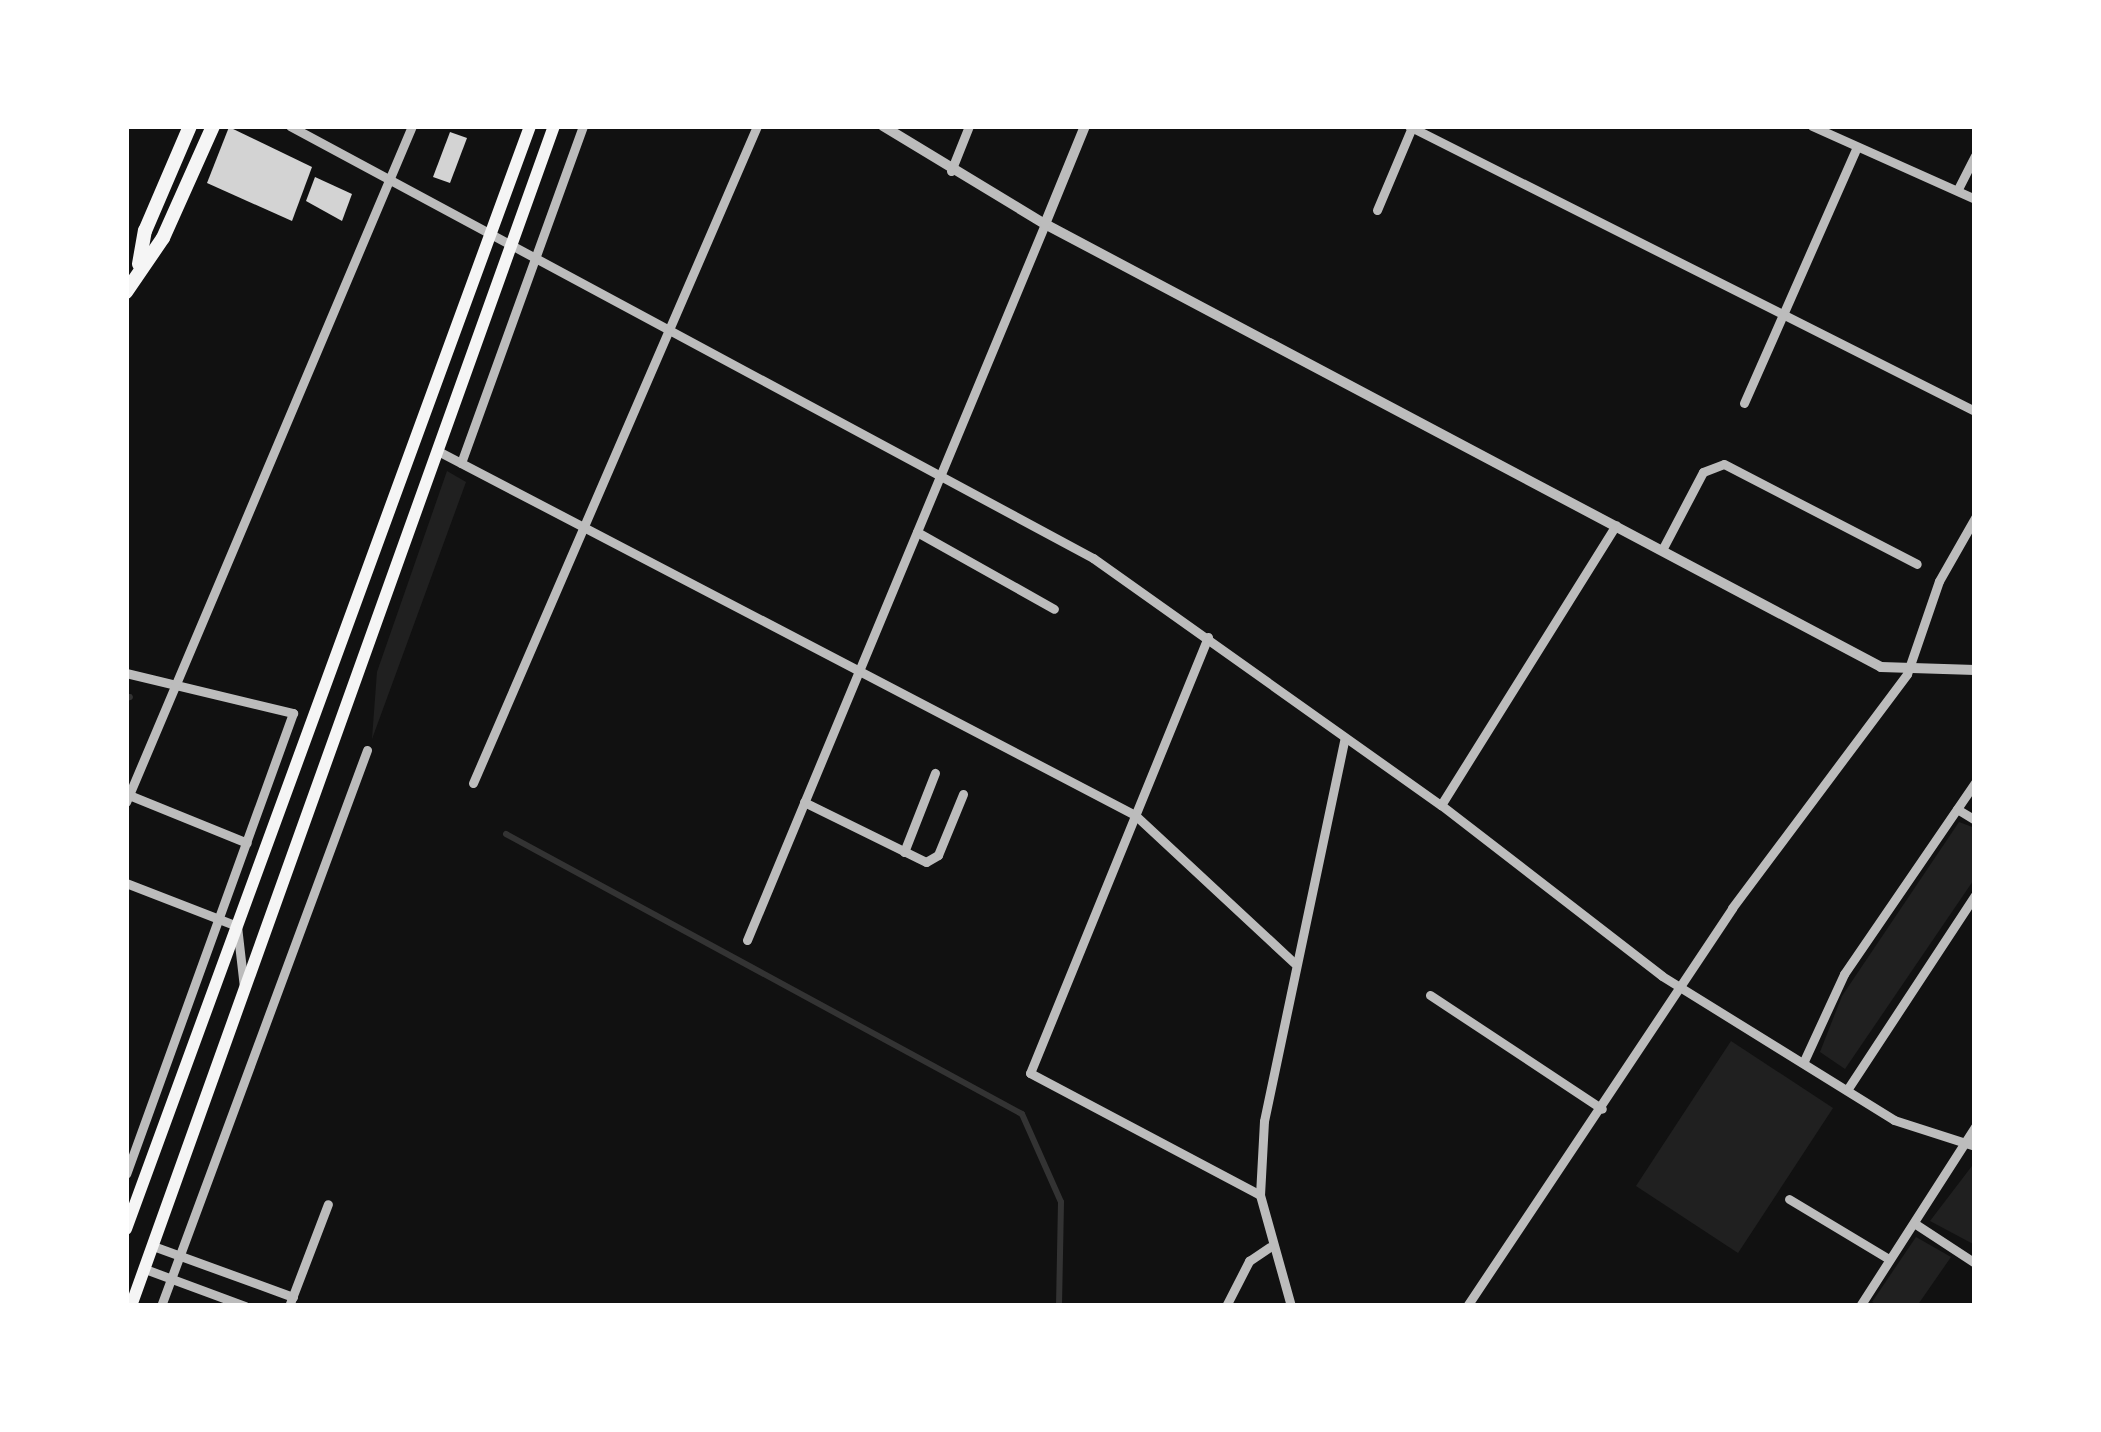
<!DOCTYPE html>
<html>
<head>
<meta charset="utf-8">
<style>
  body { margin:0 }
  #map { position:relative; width:2101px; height:1432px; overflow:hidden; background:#111; font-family:"Golos Text",sans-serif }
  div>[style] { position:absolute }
  .green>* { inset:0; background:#202020 }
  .stream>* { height:6px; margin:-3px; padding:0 3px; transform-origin:3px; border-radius:3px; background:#333 }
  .building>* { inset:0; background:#d3d3d3 }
  .minor>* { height:9px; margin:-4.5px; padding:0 4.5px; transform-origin:4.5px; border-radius:4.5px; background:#bcbcbc }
  .tertiary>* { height:10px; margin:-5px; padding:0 5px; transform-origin:5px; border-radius:5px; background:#bcbcbc }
  .secondary>* { height:12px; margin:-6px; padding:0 6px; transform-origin:6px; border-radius:6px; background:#f5f5f5 }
  .primary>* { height:14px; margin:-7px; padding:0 7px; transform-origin:7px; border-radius:7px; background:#f5f5f5 }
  span { translate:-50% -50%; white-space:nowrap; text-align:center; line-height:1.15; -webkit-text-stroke:12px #fff; paint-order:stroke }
  .frame { position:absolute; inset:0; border:129px solid #fff; pointer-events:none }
</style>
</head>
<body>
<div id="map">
  <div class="green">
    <div style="clip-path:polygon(447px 471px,466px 482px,372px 739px,377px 672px)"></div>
    <div style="clip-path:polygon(1959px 822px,1975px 828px,1975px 878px,1845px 1069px,1820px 1052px,1842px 996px)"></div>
    <div style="clip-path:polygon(1731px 1041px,1833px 1108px,1738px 1253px,1636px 1186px)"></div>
    <div style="clip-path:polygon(1975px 1162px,1975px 1245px,1930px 1221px)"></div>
    <div style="clip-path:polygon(1916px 1237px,1951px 1257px,1917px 1306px,1880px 1306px,1872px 1302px)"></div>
  </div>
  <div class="stream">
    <div style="left:126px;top:698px;width:4px;rotate:-14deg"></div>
    <div style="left:506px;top:834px;width:587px;rotate:28.49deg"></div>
    <div style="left:1022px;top:1114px;width:96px;rotate:66.1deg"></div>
    <div style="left:1061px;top:1202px;width:104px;rotate:91.1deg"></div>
  </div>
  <div class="building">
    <div style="clip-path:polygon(229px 127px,312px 167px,292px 221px,207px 183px)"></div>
    <div style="clip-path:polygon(450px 132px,467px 138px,450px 183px,433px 177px)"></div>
    <div style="clip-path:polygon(315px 177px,352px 194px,342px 221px,306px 201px)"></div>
  </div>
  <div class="minor">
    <div style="left:290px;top:126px;width:912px;rotate:28.28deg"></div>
    <div style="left:1093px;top:558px;width:427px;rotate:35.4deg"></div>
    <div style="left:1441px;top:805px;width:279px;rotate:37.7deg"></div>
    <div style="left:1662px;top:976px;width:273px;rotate:31.8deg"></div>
    <div style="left:1894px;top:1120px;width:85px;rotate:17.8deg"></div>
    <div style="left:1409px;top:126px;width:634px;rotate:26.73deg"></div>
    <div style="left:1812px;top:126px;width:179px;rotate:24.1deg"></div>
    <div style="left:951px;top:171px;width:48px;rotate:-68.2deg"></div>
    <div style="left:1958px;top:189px;width:37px;rotate:-63deg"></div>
    <div style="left:1377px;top:210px;width:90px;rotate:-67.1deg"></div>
    <div style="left:1744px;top:403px;width:278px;rotate:-66.2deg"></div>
    <div style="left:436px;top:450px;width:789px;rotate:27.57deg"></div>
    <div style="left:1135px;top:815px;width:217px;rotate:42.9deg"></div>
    <div style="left:461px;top:463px;width:358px;rotate:-70.1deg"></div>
    <div style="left:917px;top:532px;width:157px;rotate:29.3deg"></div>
    <div style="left:1662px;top:550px;width:88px;rotate:-62.3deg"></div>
    <div style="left:1703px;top:472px;width:22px;rotate:-21deg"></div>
    <div style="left:1724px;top:464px;width:217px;rotate:27.4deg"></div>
    <div style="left:1208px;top:637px;width:471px;rotate:112.2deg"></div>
    <div style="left:1030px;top:1073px;width:260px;rotate:27.9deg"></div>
    <div style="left:126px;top:673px;width:172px;rotate:13.5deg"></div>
    <div style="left:293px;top:713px;width:490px;rotate:109.9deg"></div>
    <div style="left:473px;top:783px;width:716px;rotate:-66.62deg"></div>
    <div style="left:129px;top:795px;width:127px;rotate:22.1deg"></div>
    <div style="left:126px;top:802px;width:734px;rotate:-67.07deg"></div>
    <div style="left:804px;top:802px;width:136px;rotate:26.2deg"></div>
    <div style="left:926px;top:862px;width:14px;rotate:-30deg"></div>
    <div style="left:938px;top:855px;width:66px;rotate:-67.7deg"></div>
    <div style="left:1441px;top:805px;width:330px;rotate:-58deg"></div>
    <div style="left:1957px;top:809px;width:21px;rotate:31deg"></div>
    <div style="left:904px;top:852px;width:85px;rotate:-68.6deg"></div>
    <div style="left:126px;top:883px;width:119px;rotate:21.2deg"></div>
    <div style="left:237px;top:926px;width:61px;rotate:83.5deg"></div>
    <div style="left:747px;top:940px;width:776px;rotate:-67.4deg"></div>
    <div style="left:1430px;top:995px;width:206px;rotate:33.5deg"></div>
    <div style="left:1804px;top:1061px;width:96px;rotate:-65.3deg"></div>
    <div style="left:1844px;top:974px;width:232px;rotate:-55.6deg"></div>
    <div style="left:1847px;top:1090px;width:233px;rotate:-56.7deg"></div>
    <div style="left:1789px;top:1199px;width:117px;rotate:31deg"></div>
    <div style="left:1914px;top:1223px;width:73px;rotate:33.3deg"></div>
    <div style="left:153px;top:1246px;width:149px;rotate:20deg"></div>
    <div style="left:145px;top:1269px;width:107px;rotate:20.3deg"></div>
    <div style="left:161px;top:1306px;width:593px;rotate:-69.67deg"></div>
    <div style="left:289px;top:1306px;width:109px;rotate:-69.1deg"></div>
    <div style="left:1226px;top:1306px;width:51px;rotate:-62.9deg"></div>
    <div style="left:1249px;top:1261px;width:25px;rotate:-34deg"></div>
    <div style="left:1291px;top:1306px;width:115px;rotate:-105.6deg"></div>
    <div style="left:1260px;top:1195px;width:74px;rotate:-86.9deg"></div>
    <div style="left:1264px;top:1121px;width:391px;rotate:-78.1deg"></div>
    <div style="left:1467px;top:1306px;width:478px;rotate:-56.3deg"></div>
    <div style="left:1732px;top:908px;width:292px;rotate:-53.2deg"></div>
    <div style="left:1907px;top:674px;width:98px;rotate:-71deg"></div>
    <div style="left:1939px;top:581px;width:73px;rotate:-60.3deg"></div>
    <div style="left:1860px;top:1306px;width:213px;rotate:-57.3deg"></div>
  </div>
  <div class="tertiary">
    <div style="left:883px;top:126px;width:189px;rotate:31.2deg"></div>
    <div style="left:1045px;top:224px;width:946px;rotate:27.92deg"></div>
    <div style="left:1881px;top:667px;width:94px;rotate:1.8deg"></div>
    <div style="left:1045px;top:224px;width:106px;rotate:-67.8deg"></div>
  </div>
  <div class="secondary">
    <div style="left:126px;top:1229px;width:1175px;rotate:-69.88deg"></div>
    <div style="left:131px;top:1306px;width:1254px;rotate:-70.28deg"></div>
  </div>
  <div class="primary">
    <div style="left:139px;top:264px;width:34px;rotate:-80deg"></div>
    <div style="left:145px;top:231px;width:114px;rotate:-66.8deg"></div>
    <div style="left:126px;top:292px;width:65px;rotate:-55.6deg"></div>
    <div style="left:163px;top:238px;width:123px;rotate:-65.9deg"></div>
  </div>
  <div class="frame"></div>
</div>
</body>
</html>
